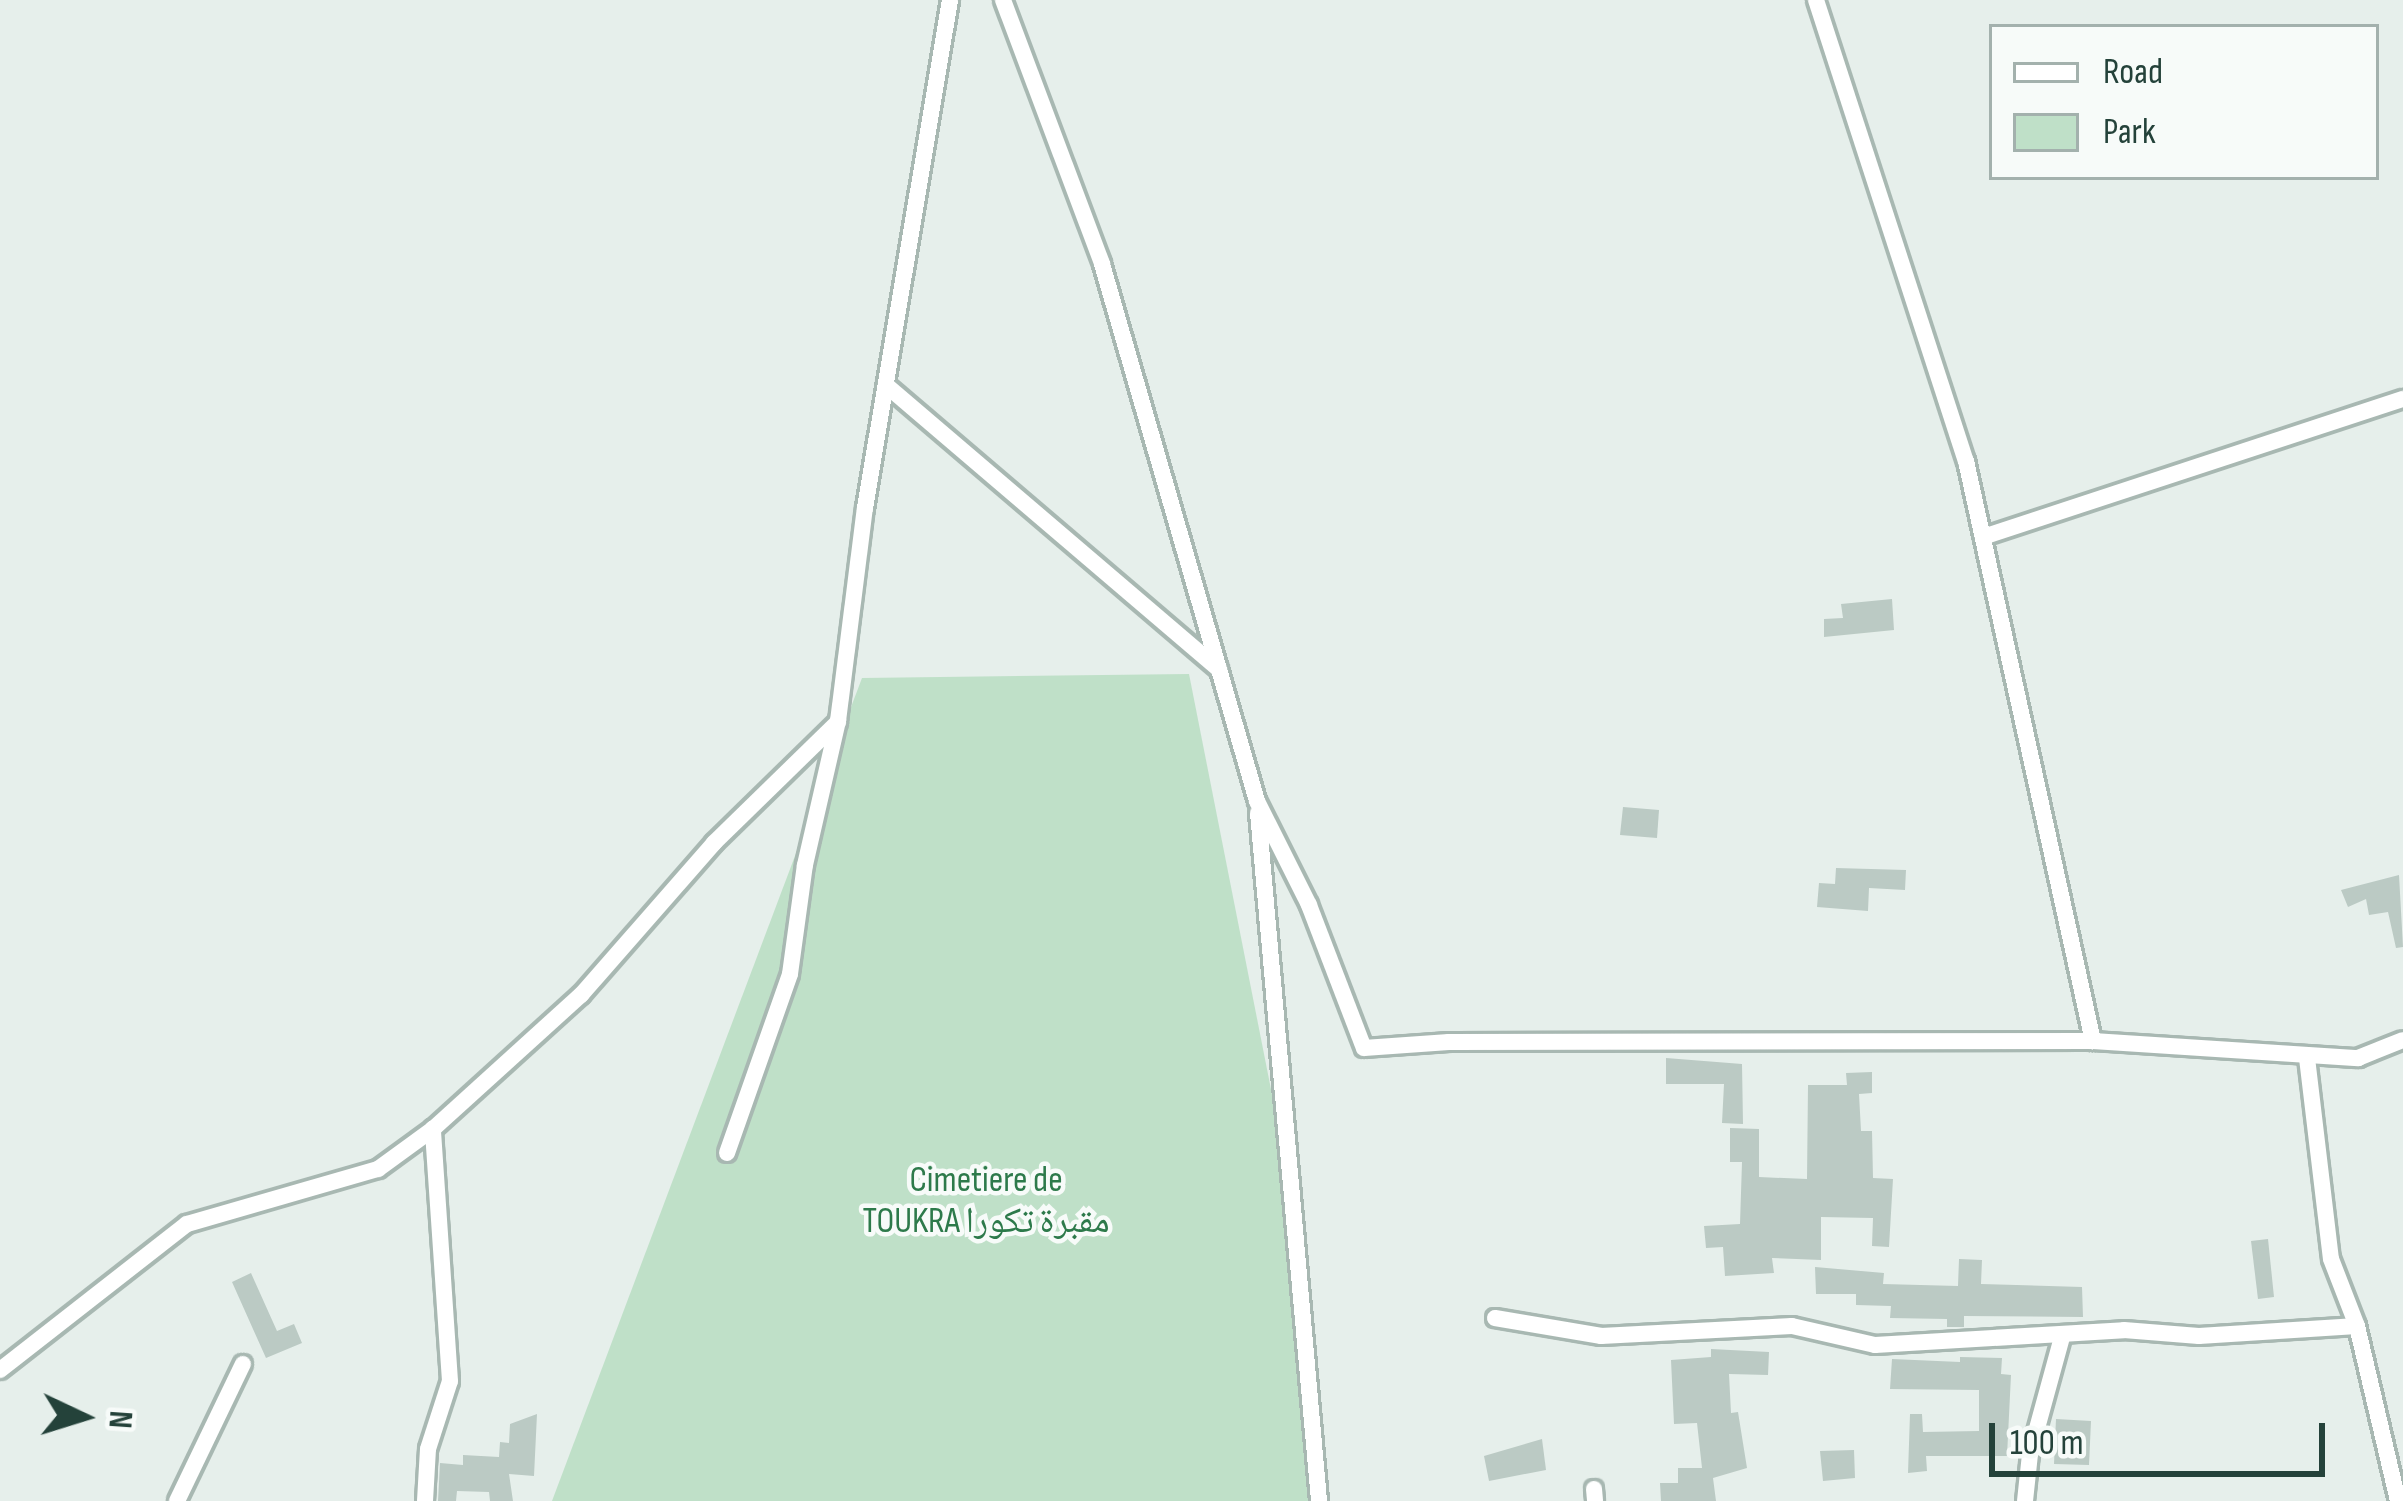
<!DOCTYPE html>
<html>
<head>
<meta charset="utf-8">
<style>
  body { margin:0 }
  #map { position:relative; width:2403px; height:1501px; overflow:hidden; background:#e6efeb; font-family:"Sofia Sans Condensed","Noto Naskh Arabic",sans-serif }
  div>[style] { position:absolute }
  .green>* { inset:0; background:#bfe0c8 }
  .building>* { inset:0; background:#bbcac4 }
  .roads { filter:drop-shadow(3px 0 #a8b8b2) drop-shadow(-3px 0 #a8b8b2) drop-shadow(0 3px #a8b8b2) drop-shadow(0 -3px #a8b8b2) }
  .minor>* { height:16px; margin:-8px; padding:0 8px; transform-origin:8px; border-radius:8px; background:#fff }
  span { translate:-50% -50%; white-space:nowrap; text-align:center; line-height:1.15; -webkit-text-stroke:9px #f7fbf9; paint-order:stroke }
  .park-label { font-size:36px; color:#2d7a4b }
  .legend { position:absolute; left:1989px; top:24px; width:390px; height:156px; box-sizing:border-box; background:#f7fbf9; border:3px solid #a3b1ad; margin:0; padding:15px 21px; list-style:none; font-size:36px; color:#24423a }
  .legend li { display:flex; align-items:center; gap:24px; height:60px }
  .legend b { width:60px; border:3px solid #a3b1ad }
  .north { position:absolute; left:24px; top:1357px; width:120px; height:120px; -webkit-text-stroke:9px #f7fbf9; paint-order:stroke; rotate:94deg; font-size:33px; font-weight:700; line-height:48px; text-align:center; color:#24423a }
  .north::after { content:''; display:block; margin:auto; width:42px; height:54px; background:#24423a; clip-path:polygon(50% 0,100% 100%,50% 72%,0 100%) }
  .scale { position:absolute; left:1989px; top:1423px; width:336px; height:54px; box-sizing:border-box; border:6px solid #24423a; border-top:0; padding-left:15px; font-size:36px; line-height:42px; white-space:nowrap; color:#24423a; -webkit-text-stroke:9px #f7fbf9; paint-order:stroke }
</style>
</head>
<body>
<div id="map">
  <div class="green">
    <div style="clip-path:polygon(1189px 674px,1311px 1292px,1324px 1501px,552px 1501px,862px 678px)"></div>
  </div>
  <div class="building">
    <div style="clip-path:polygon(1892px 599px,1894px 630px,1824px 637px,1824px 619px,1843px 618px,1841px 604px)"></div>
    <div style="clip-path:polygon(1623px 807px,1659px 810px,1657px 838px,1620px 835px)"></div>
    <div style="clip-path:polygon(1836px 868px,1906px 870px,1905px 890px,1869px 888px,1868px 911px,1817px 907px,1819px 883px,1835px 884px)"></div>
    <div style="clip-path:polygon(2399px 875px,2403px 947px,2396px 948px,2388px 912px,2369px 915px,2366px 899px,2348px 907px,2341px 890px)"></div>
    <div style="clip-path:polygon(1666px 1058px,1742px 1064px,1743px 1124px,1722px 1123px,1724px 1084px,1666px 1084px)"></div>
    <div style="clip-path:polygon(1872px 1072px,1872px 1093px,1859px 1094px,1861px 1131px,1872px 1131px,1873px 1178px,1893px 1179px,1889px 1247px,1872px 1246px,1873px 1218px,1821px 1217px,1821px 1260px,1772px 1258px,1774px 1273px,1725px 1276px,1723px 1247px,1706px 1248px,1704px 1226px,1740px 1224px,1742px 1162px,1730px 1162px,1730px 1128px,1759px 1129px,1759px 1177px,1807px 1179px,1808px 1085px,1847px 1085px,1846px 1073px)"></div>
    <div style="clip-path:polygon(2268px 1239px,2274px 1297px,2258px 1299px,2251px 1241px)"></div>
    <div style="clip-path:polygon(1959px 1259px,1982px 1260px,1981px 1284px,2082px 1287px,2083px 1317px,1964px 1316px,1964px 1327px,1947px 1327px,1947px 1319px,1890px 1318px,1891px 1306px,1856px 1305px,1856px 1294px,1816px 1294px,1815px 1267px,1884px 1273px,1883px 1284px,1958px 1286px)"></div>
    <div style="clip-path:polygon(251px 1273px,277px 1331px,294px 1324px,302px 1343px,266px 1358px,232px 1282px)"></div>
    <div style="clip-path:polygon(1711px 1349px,1769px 1352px,1768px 1375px,1729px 1374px,1731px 1413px,1738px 1412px,1747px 1468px,1713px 1478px,1716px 1501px,1661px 1501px,1660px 1483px,1678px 1483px,1678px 1468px,1702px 1468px,1697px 1423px,1674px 1424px,1671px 1360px,1711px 1357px)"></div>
    <div style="clip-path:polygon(1960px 1357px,2002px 1358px,2001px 1374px,2011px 1375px,2007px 1456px,1926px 1456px,1927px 1471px,1908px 1473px,1910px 1414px,1922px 1414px,1923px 1432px,1979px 1431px,1979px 1390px,1890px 1389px,1892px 1359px,1960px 1362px)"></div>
    <div style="clip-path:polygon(537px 1414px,534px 1476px,509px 1474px,513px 1501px,490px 1501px,489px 1492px,457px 1491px,456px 1501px,438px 1501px,440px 1463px,463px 1465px,463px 1455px,499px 1457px,500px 1442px,509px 1443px,510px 1424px)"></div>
    <div style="clip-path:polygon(2056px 1419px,2091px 1421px,2089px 1465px,2054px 1464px)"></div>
    <div style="clip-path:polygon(1542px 1439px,1546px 1470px,1489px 1481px,1484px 1456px)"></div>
    <div style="clip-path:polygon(1854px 1450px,1855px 1478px,1823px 1481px,1820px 1451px)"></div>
  </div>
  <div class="roads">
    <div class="minor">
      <div style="left:1003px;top:0;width:282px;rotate:69.4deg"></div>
      <div style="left:1102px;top:264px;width:559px;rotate:73.9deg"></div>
      <div style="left:1257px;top:801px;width:116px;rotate:63.4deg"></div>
      <div style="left:1309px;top:905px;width:153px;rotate:69deg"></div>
      <div style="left:1364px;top:1048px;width:85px;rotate:-4deg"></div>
      <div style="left:1449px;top:1042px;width:644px;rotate:-0.09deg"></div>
      <div style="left:2093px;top:1041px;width:266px;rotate:3.7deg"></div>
      <div style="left:2358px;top:1058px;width:48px;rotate:-21.8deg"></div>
      <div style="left:1816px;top:0;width:485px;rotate:72deg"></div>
      <div style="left:1966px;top:461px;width:594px;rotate:77.65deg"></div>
      <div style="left:886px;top:385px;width:438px;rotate:40.5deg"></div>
      <div style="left:1983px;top:537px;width:442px;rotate:-18.2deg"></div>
      <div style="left:1258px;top:813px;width:691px;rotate:84.93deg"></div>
      <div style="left:2307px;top:1058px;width:202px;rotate:83.2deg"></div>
      <div style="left:2331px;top:1259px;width:72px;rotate:68.8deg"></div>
      <div style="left:2357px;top:1326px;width:180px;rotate:76.8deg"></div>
      <div style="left:727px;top:1153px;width:190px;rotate:-70.6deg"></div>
      <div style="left:790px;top:974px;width:110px;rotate:-82.2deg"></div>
      <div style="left:805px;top:865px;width:148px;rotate:-77.1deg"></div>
      <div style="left:838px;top:721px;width:215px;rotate:-82.8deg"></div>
      <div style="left:865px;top:508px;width:515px;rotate:-80.5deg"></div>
      <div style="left:1495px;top:1318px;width:108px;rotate:9.6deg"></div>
      <div style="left:1601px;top:1336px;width:191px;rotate:-3deg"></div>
      <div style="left:1792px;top:1326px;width:85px;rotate:12.9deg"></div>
      <div style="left:1875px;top:1345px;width:249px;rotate:-3.4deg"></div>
      <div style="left:2124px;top:1330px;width:75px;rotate:4.6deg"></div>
      <div style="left:2199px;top:1336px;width:158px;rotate:-3.6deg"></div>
      <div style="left:0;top:1370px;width:237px;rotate:-38deg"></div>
      <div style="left:187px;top:1224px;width:199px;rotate:-16.1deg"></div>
      <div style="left:378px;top:1169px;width:68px;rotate:-36deg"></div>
      <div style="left:433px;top:1129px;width:200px;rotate:-42.2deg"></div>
      <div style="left:581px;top:995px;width:202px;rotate:-48.8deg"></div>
      <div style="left:714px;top:843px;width:173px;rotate:-44.3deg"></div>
      <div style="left:1594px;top:1489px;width:12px;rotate:85deg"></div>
      <div style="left:177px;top:1501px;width:152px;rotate:-64.3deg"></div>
      <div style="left:425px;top:1501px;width:52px;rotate:-86.7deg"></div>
      <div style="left:428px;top:1449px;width:71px;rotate:-72.1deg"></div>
      <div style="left:450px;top:1381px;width:253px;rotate:-93.9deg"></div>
      <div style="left:2025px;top:1501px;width:47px;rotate:-83.9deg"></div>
      <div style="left:2030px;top:1454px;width:121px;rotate:-74.7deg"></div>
    </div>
  </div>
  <div class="park-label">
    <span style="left:986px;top:1201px">Cimetiere de<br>TOUKRA مقبرة تكورا</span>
  </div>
  <ul class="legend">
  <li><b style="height:15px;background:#fff"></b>Road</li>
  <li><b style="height:33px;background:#bfe0c8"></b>Park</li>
  </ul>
  <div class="north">N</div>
  <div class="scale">100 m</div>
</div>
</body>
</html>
